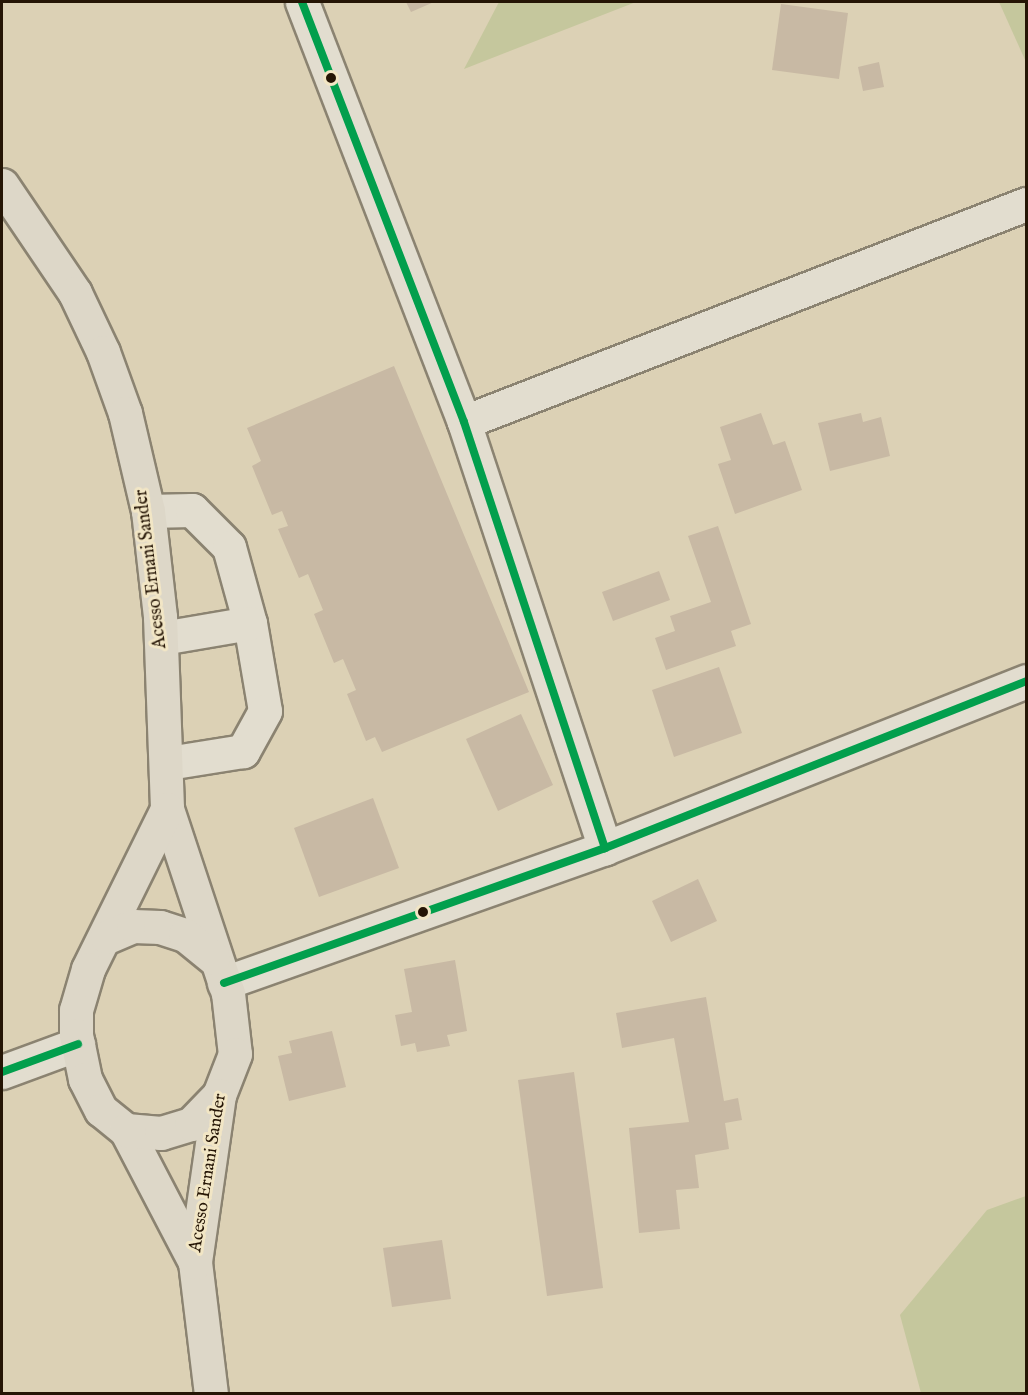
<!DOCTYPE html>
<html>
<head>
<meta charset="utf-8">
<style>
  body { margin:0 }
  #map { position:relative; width:1028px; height:1395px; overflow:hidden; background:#dcd1b5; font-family:"IM FELL English",serif }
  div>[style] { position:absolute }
  .green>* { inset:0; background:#c5c79d }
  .building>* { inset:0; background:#c8b9a4 }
  .roads { filter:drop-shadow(2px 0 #8b8371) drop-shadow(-2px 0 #8b8371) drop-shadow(0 2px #8b8371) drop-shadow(0 -2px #8b8371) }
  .minor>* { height:33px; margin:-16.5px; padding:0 16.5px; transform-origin:16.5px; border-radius:16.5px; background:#e2ddcf }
  .highway>* { height:33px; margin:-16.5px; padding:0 16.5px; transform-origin:16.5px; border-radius:16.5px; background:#ddd7c8 }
  .bus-1>* { height:8px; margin:-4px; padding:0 4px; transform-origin:4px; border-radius:4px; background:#029f4d }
  .dots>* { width:16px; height:16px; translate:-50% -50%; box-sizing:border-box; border:3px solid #f2e6c5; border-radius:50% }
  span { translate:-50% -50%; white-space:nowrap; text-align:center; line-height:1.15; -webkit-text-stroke:6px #f2e6c5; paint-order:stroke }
  .street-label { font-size:18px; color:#251505 }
  .frame { position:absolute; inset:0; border:3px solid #251505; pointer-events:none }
</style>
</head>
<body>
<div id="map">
  <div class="green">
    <div style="clip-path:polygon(499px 2px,636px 2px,464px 69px)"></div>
    <div style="clip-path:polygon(999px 2px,1026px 2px,1026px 62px)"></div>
    <div style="clip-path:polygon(1026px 1196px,1026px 1393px,921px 1393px,900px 1315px,987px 1210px)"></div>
  </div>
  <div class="building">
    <div style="clip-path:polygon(406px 2px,434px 2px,411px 12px)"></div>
    <div style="clip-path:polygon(781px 4px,848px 13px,839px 79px,772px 70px)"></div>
    <div style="clip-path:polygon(879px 62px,884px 87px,863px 91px,858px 67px)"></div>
    <div style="clip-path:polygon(394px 366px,529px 692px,382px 752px,375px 737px,366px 741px,347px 694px,356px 690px,343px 659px,334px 663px,314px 614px,323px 610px,308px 574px,299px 578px,278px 529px,288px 526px,282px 511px,272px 515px,252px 466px,261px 461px,247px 428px)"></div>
    <div style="clip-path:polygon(761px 413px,773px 445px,785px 441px,802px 490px,735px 514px,718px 464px,731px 460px,720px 427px)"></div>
    <div style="clip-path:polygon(861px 413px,863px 422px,881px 417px,890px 456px,830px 471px,818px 423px)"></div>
    <div style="clip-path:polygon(718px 526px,751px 624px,731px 631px,736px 646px,666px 670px,655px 638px,675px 631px,670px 616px,711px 602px,688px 536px)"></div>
    <div style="clip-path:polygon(659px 571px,670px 600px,613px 621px,602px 592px)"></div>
    <div style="clip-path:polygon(719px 667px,742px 733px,674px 757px,652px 690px)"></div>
    <div style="clip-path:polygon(521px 714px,553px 785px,498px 811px,466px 739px)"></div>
    <div style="clip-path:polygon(373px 798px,399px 868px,319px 897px,294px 828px)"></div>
    <div style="clip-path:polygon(698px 879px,717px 921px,671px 942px,652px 901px)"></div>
    <div style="clip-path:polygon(455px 960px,467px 1031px,447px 1035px,450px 1046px,417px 1052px,415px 1043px,401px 1046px,395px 1015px,412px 1012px,404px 969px)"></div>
    <div style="clip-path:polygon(706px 997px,724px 1101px,738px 1098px,742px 1120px,725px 1123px,729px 1149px,695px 1155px,699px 1188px,676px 1190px,680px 1229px,639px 1233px,629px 1128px,689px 1122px,674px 1038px,622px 1048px,616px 1013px)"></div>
    <div style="clip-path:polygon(332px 1031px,346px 1087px,289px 1101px,278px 1056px,292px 1053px,289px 1041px)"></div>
    <div style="clip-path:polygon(574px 1072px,603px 1288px,547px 1296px,518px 1080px)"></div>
    <div style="clip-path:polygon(442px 1240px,451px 1299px,392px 1307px,383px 1248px)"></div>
  </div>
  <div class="roads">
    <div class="minor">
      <div style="left:302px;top:2px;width:450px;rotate:68.9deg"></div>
      <div style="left:464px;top:422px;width:449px;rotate:71.7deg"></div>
      <div style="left:464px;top:422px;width:603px;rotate:-21.2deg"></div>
      <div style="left:148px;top:511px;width:44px;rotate:-1.3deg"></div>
      <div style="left:192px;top:510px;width:52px;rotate:45deg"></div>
      <div style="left:229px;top:547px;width:79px;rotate:74.6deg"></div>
      <div style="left:250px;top:623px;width:89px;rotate:80.3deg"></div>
      <div style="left:265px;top:711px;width:46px;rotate:118.8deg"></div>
      <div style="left:243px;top:751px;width:76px;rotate:170.9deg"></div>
      <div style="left:162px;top:638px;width:89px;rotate:-9.7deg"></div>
      <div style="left:224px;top:983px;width:404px;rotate:-19.5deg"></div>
      <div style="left:605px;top:848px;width:453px;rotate:-21.6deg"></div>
      <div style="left:2px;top:1072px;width:81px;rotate:-20.2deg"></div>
    </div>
    <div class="highway">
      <div style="left:2px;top:185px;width:130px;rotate:55.9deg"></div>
      <div style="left:75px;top:293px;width:65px;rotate:64.6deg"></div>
      <div style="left:103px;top:352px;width:65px;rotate:70.2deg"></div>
      <div style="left:125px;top:413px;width:101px;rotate:76.8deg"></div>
      <div style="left:148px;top:511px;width:107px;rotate:83.5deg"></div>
      <div style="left:160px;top:617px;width:192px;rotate:87.9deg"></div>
      <div style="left:167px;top:809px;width:194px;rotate:71.7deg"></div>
      <div style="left:228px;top:993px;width:61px;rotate:83.5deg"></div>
      <div style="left:235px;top:1054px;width:44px;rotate:111.3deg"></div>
      <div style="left:219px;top:1095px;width:169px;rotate:98.2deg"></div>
      <div style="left:195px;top:1262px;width:133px;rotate:83.1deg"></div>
      <div style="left:167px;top:809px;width:178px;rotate:116.3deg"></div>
      <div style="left:88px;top:969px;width:43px;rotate:106.3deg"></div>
      <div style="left:76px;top:1010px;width:25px;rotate:90deg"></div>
      <div style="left:76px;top:1035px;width:45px;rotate:78.4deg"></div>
      <div style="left:85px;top:1079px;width:35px;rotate:63deg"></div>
      <div style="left:101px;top:1110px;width:32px;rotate:39deg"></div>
      <div style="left:126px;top:1130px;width:149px;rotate:62.4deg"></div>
      <div style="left:107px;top:937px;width:28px;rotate:-23deg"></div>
      <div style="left:133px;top:926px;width:27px;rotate:2deg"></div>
      <div style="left:160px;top:927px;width:26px;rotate:18deg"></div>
      <div style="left:185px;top:935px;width:36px;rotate:39deg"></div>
      <div style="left:126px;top:1130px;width:35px;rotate:5deg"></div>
      <div style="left:161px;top:1133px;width:31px;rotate:-17deg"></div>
      <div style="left:191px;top:1124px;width:40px;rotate:-46deg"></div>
    </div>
  </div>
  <div class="bus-1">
    <div style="left:302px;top:2px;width:450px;rotate:68.9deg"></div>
    <div style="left:464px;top:422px;width:449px;rotate:71.7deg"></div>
    <div style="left:224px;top:983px;width:404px;rotate:-19.5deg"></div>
    <div style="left:605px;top:848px;width:453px;rotate:-21.6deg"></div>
    <div style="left:2px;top:1072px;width:81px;rotate:-20.2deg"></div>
  </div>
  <div class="dots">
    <div style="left:331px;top:78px;background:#251505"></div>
    <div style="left:423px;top:912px;background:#251505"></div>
  </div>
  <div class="street-label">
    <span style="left:152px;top:569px;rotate:-97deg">Acesso Ernani Sander</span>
    <span style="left:209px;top:1173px;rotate:-81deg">Acesso Ernani Sander</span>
  </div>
  <div class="frame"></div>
</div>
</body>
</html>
